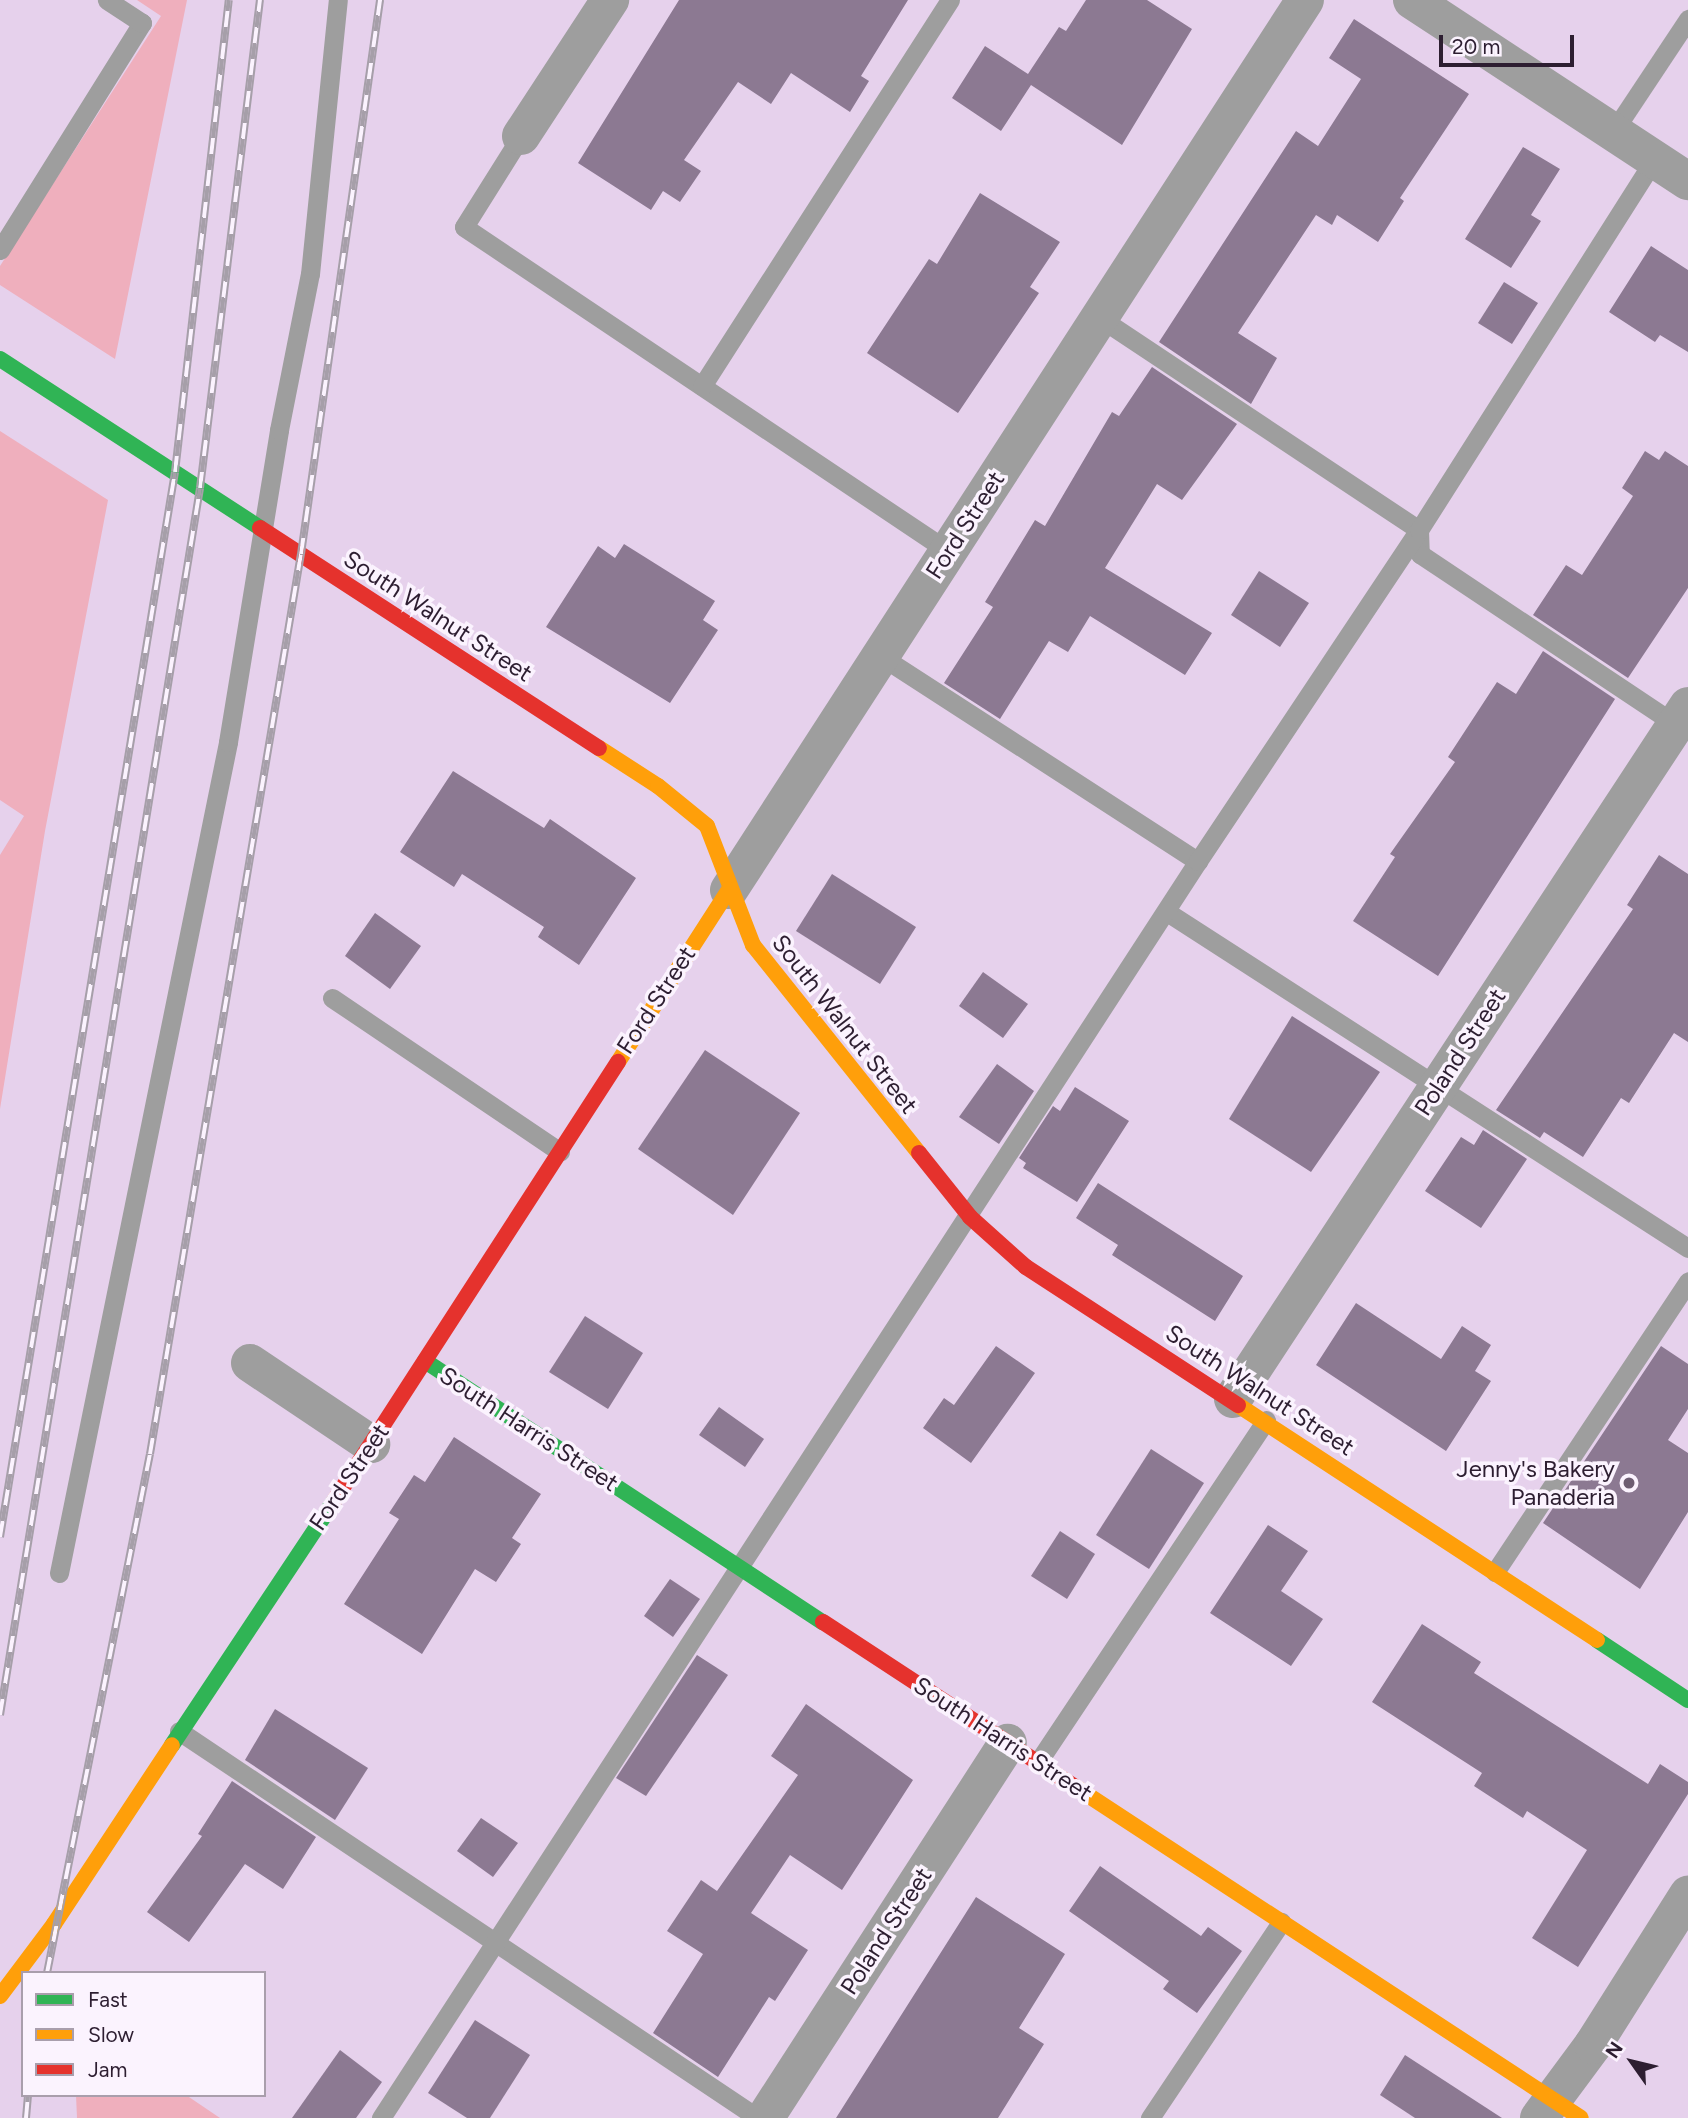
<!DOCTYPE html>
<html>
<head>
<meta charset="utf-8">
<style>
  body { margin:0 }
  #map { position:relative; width:1688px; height:2118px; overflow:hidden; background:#e6d1ec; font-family:Figtree,sans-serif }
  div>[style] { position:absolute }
  .green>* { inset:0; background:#efafbd }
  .building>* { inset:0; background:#8c7992 }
  .lane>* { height:19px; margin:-9.5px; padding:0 9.5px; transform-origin:9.5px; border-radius:9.5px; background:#9e9e9e }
  .street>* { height:38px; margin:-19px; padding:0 19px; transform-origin:19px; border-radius:19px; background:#9e9e9e }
  .fast>* { height:16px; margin:-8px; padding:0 8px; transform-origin:8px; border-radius:8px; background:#30b455 }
  .slow>* { height:16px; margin:-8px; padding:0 8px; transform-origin:8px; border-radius:8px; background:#ff9f0a }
  .jam>* { height:16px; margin:-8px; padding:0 8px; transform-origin:8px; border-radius:8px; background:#e5322d }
  .rail>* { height:8px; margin-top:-4px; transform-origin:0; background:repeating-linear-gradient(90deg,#fbf3fe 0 16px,#a69fa9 0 32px); box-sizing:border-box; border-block:2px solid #a69fa9 }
  .dots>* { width:19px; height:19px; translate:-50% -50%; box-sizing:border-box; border:4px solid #fbf3fe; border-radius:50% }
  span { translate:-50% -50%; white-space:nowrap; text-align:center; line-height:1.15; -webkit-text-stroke:7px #fbf3fe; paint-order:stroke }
  .street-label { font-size:24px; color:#2d1e31 }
  .poi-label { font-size:24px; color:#2d1e31 }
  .right { translate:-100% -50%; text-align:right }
  .legend { position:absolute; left:21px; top:1971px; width:245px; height:126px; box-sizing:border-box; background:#fbf3fe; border:2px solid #a99eac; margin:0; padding:9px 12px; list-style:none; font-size:21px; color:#2d1e31 }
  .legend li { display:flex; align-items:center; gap:14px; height:35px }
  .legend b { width:35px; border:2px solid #a99eac }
  .north { position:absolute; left:1597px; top:2027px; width:70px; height:70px; -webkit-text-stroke:5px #fbf3fe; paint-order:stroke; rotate:304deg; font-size:19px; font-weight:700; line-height:28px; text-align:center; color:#2d1e31 }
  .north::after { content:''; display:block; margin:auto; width:24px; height:32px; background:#2d1e31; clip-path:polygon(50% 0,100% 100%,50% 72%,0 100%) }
  .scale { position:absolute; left:1439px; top:35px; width:135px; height:32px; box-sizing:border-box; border:4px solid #2d1e31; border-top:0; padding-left:9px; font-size:21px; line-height:24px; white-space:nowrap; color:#2d1e31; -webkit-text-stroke:5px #fbf3fe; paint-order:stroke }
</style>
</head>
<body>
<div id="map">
  <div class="green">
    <div style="clip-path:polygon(137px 0,187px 0,115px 359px,0 285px,0 266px,161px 16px)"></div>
    <div style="clip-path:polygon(0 431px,108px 500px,45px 831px,0 1109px,0 855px,24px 816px,0 800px)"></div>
    <div style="clip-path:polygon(76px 2095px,186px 2095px,220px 2118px,77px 2118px)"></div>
  </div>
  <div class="building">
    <div style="clip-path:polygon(679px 0,908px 0,861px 76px,869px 81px,850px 112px,791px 73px,771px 104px,738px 82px,684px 160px,701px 171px,680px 202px,663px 191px,651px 210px,578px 163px)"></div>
    <div style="clip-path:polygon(1086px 0,1147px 0,1192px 29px,1122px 145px,1031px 85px,1001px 131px,952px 98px,985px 46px,1028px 74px,1059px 27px,1066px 31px)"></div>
    <div style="clip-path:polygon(1354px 19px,1469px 94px,1400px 198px,1404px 201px,1378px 242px,1337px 215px,1332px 225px,1316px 215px,1238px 333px,1277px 358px,1251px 404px,1159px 342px,1296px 131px,1318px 146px,1361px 79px,1329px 58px)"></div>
    <div style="clip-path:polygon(1523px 147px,1560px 169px,1531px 215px,1541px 221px,1511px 268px,1465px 239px)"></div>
    <div style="clip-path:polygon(980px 193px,1060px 242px,1030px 287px,1039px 293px,958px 413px,867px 353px,929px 259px,937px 264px)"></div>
    <div style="clip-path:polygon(1651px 246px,1688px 270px,1688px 352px,1660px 335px,1655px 342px,1609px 312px)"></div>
    <div style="clip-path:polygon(1504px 282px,1538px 303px,1512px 344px,1478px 323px)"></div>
    <div style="clip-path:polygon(1152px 367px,1237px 424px,1182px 500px,1157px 484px,1105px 568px,1212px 633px,1185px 675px,1090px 616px,1068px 652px,1049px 641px,1000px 719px,944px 683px,993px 607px,985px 602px,1035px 520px,1045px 526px,1112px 412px,1119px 416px)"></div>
    <div style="clip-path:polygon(1645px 451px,1659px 460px,1665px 451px,1688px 466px,1688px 588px,1628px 678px,1533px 615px,1566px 565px,1582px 575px,1633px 496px,1622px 488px)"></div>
    <div style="clip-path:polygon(624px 544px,715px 601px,703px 620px,718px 630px,670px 703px,546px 627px,598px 546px,615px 558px)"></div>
    <div style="clip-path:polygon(1259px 571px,1309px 603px,1280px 647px,1231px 615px)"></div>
    <div style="clip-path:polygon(1543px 651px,1615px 699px,1438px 976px,1353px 921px,1395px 857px,1390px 854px,1455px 762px,1448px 757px,1497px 682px,1516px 694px)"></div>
    <div style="clip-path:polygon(453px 771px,544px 828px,550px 819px,636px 878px,579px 965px,538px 937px,544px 927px,462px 874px,454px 887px,400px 852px)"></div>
    <div style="clip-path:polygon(1659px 855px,1688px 874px,1688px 1042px,1674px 1033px,1629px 1103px,1621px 1098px,1583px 1157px,1544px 1132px,1540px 1138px,1496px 1110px,1633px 909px,1627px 905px)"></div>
    <div style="clip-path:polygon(832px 874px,916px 927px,880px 984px,796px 931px)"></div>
    <div style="clip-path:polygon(375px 913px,421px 946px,390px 989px,345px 956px)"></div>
    <div style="clip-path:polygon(983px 972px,1028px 1004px,1003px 1038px,959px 1006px)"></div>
    <div style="clip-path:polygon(1292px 1016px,1380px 1072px,1311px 1172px,1229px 1119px)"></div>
    <div style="clip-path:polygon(705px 1050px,800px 1113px,733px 1215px,638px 1149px)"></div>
    <div style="clip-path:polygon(997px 1064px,1034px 1091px,999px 1144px,959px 1117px)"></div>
    <div style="clip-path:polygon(1075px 1087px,1129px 1121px,1077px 1202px,1023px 1168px,1026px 1163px,1019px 1158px,1053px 1106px,1060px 1111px)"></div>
    <div style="clip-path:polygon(1483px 1130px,1527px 1159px,1481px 1228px,1425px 1191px,1461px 1137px,1474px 1145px)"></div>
    <div style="clip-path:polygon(1098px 1183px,1243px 1276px,1215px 1321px,1112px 1255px,1118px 1245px,1076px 1218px)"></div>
    <div style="clip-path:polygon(1356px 1303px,1441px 1359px,1462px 1326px,1491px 1345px,1475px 1371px,1491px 1381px,1446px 1451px,1316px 1365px)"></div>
    <div style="clip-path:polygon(585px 1316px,643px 1353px,608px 1409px,549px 1372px)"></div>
    <div style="clip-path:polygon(996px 1346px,1035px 1373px,971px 1463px,923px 1428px,944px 1398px,954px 1405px)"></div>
    <div style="clip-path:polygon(1661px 1346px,1688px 1364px,1688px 1409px,1668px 1440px,1688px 1453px,1688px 1512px,1640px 1589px,1543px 1523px)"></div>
    <div style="clip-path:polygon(719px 1407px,764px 1439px,745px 1467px,699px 1435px)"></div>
    <div style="clip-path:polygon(454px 1437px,541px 1494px,512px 1538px,521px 1544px,496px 1582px,475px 1569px,422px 1654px,344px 1604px,399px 1519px,389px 1513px,414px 1475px,425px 1482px)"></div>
    <div style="clip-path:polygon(1151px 1449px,1204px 1483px,1149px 1569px,1096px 1535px)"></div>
    <div style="clip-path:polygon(1268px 1525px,1308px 1551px,1281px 1591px,1323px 1619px,1291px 1666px,1210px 1613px)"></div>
    <div style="clip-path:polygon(1060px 1531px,1095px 1554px,1067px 1599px,1031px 1576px)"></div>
    <div style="clip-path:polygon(670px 1579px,700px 1599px,673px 1637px,644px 1616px)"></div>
    <div style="clip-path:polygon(1422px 1624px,1481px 1662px,1474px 1673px,1648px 1784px,1660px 1764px,1688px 1782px,1688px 1794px,1578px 1967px,1532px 1938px,1587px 1850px,1527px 1811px,1523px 1818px,1474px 1786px,1482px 1773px,1372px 1702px)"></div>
    <div style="clip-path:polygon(697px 1655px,728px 1675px,646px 1796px,616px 1778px)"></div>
    <div style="clip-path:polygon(806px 1704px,913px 1780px,842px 1890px,790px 1855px,751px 1913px,808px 1950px,775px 2001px,769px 1997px,718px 2077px,653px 2033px,703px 1954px,667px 1931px,701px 1880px,717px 1891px,798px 1775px,771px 1756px)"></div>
    <div style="clip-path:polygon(275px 1709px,368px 1768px,335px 1820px,245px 1760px)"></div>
    <div style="clip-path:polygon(232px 1781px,316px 1837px,283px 1889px,245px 1864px,189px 1942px,147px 1912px,202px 1836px,198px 1834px)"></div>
    <div style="clip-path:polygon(481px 1818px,518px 1843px,493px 1877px,457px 1851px)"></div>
    <div style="clip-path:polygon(1100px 1866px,1201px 1936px,1208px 1927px,1242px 1951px,1197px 2013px,1163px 1989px,1169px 1981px,1069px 1911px)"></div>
    <div style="clip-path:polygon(976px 1897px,1065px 1954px,1019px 2028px,1044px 2044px,998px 2118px,836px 2118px)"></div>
    <div style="clip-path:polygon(475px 2020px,530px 2055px,490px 2118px,467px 2118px,428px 2093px)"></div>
    <div style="clip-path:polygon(340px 2050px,382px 2082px,356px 2118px,292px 2118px)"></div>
    <div style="clip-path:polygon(1405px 2055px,1502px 2118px,1415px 2118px,1380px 2095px)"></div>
  </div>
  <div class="lane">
    <div style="left:1613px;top:132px;width:136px;rotate:-56.4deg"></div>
    <div style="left:521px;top:136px;width:107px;rotate:122.1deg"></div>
    <div style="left:464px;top:227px;width:582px;rotate:33.8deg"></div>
    <div style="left:0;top:250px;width:268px;rotate:-58deg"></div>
    <div style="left:142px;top:23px;width:42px;rotate:-146.7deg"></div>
    <div style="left:1100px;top:318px;width:383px;rotate:33.6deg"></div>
    <div style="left:1419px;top:530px;width:24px;rotate:88deg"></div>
    <div style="left:1420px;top:554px;width:314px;rotate:33.7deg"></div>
    <div style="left:702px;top:386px;width:459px;rotate:-57.3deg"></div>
    <div style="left:879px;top:655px;width:380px;rotate:32.9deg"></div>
    <div style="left:1167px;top:912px;width:620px;rotate:32.82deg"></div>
    <div style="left:332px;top:998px;width:275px;rotate:34deg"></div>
    <div style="left:1495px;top:1572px;width:349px;rotate:-56.4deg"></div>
    <div style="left:59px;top:1573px;width:848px;rotate:-78.5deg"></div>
    <div style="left:228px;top:742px;width:316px;rotate:-80.7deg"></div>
    <div style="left:279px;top:430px;width:159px;rotate:-78.8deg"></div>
    <div style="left:310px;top:274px;width:275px;rotate:-84.2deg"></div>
    <div style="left:179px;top:1731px;width:696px;rotate:33.76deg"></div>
    <div style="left:1038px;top:1762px;width:411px;rotate:-56.3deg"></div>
    <div style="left:381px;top:2118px;width:1499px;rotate:-56.98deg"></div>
    <div style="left:1198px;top:861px;width:398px;rotate:-56.3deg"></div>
    <div style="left:1419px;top:530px;width:439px;rotate:-57.6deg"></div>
    <div style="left:1150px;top:2118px;width:236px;rotate:-56.2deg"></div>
  </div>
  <div class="street">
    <div style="left:1412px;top:0;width:330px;rotate:33.3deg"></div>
    <div style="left:521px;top:136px;width:163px;rotate:-56.8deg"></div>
    <div style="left:729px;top:890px;width:1060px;rotate:-57.09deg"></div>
    <div style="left:250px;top:1363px;width:146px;rotate:33.8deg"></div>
    <div style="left:1233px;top:1399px;width:829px;rotate:-56.71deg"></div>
    <div style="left:765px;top:2118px;width:447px;rotate:-57.1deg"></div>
    <div style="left:1539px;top:2118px;width:91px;rotate:-53.5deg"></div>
    <div style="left:1593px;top:2045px;width:178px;rotate:-57.7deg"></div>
  </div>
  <div class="fast">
    <div style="left:0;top:359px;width:310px;rotate:33deg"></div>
    <div style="left:425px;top:1361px;width:476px;rotate:33.3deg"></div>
    <div style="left:1597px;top:1640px;width:109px;rotate:33.4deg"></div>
    <div style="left:172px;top:1745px;width:293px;rotate:-56.4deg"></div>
  </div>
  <div class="slow">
    <div style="left:599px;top:748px;width:70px;rotate:32.8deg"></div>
    <div style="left:658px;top:786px;width:63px;rotate:39.2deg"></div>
    <div style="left:707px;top:826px;width:128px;rotate:68.9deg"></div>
    <div style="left:753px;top:945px;width:266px;rotate:51.4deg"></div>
    <div style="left:618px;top:1062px;width:205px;rotate:-57.2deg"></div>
    <div style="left:1238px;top:1405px;width:429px;rotate:33.2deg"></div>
    <div style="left:1077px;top:1788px;width:602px;rotate:33.22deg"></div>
    <div style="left:0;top:1996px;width:90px;rotate:-53.1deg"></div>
    <div style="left:54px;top:1924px;width:214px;rotate:-56.6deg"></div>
  </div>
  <div class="jam">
    <div style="left:260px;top:528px;width:404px;rotate:33deg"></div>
    <div style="left:919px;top:1153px;width:82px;rotate:51.4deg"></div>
    <div style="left:970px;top:1217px;width:75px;rotate:41.8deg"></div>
    <div style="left:1026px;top:1267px;width:253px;rotate:33.1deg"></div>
    <div style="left:334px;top:1501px;width:523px;rotate:-57.1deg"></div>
    <div style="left:823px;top:1622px;width:303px;rotate:33.2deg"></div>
  </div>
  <div class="rail">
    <div style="left:0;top:1537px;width:1079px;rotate:-80.67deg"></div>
    <div style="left:175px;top:472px;width:475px;rotate:-83.5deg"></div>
    <div style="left:0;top:1715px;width:1243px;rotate:-80.74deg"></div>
    <div style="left:200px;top:488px;width:492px;rotate:-83deg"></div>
    <div style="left:47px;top:1973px;width:529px;rotate:-78.78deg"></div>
    <div style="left:150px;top:1454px;width:913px;rotate:-80.48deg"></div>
    <div style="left:301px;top:554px;width:560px;rotate:-81.88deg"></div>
    <div style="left:26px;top:2118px;width:23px;rotate:-85deg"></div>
  </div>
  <div class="dots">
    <div style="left:1629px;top:1483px;background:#6e5d72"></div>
  </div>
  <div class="street-label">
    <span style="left:965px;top:525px;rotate:-57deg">Ford Street</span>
    <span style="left:438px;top:616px;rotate:33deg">South Walnut Street</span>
    <span style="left:656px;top:1000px;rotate:-57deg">Ford Street</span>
    <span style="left:845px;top:1024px;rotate:52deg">South Walnut Street</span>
    <span style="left:1460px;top:1052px;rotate:-57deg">Poland Street</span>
    <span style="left:1260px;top:1390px;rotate:33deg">South Walnut Street</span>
    <span style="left:529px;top:1429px;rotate:33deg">South Harris Street</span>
    <span style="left:349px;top:1477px;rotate:-56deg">Ford Street</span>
    <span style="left:1003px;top:1739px;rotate:33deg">South Harris Street</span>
    <span style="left:886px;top:1931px;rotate:-57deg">Poland Street</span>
  </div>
  <div class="poi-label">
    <span class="right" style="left:1615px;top:1483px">Jenny's Bakery<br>Panaderia</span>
  </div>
  <ul class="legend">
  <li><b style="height:9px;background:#30b455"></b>Fast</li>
  <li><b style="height:9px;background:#ff9f0a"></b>Slow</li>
  <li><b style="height:9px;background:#e5322d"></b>Jam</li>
  </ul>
  <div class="north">N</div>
  <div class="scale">20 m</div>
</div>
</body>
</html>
